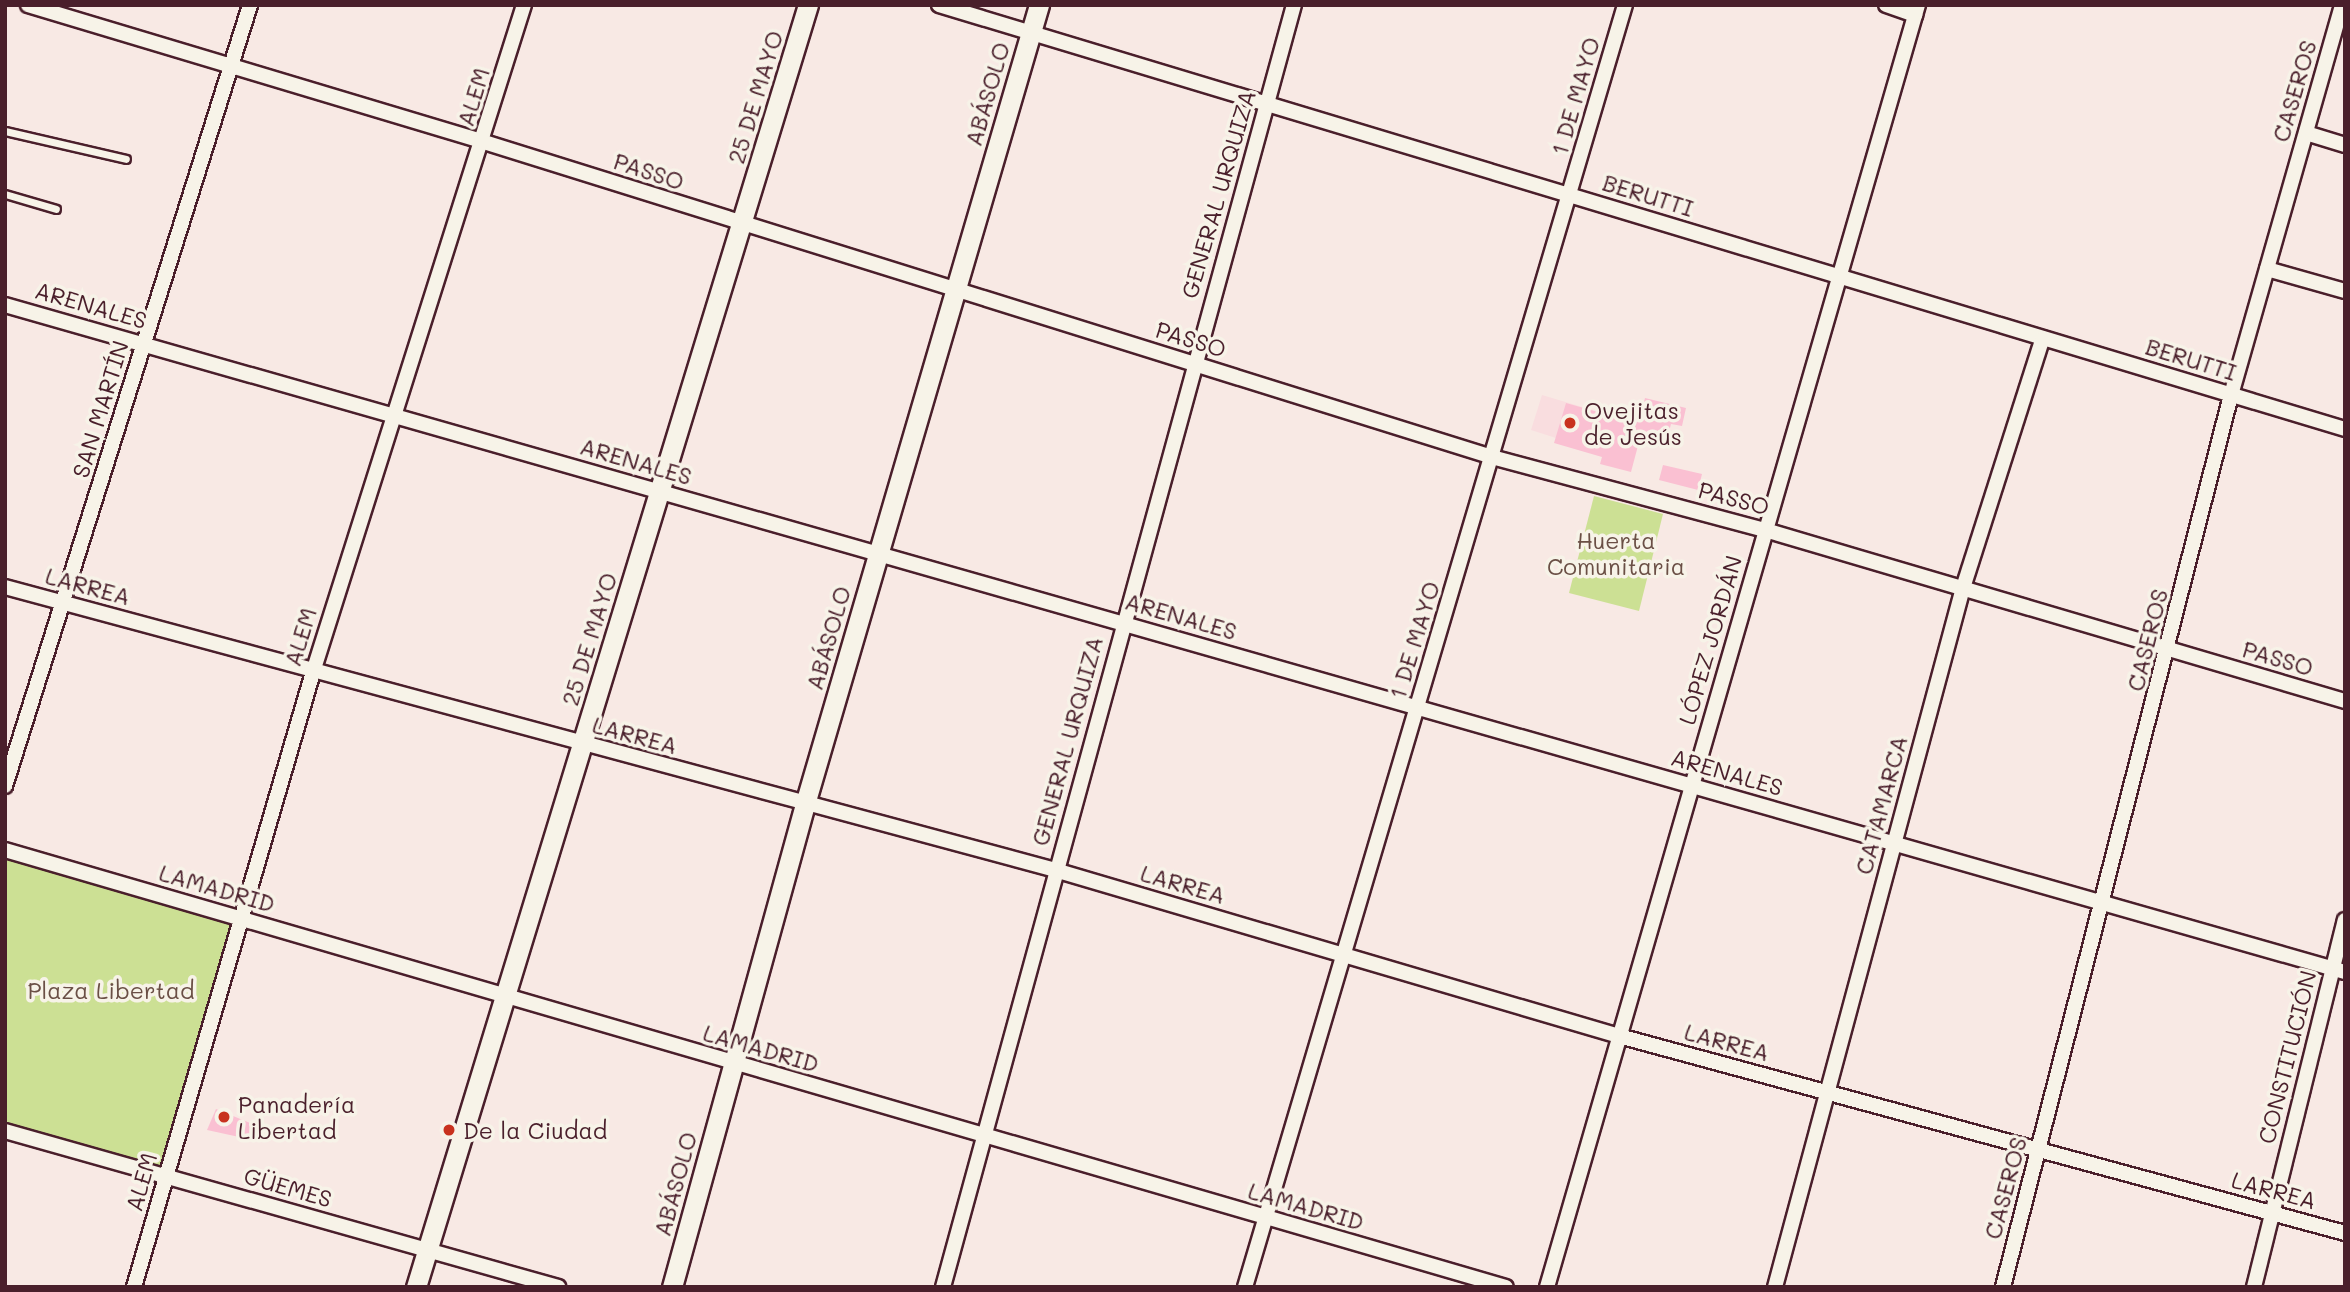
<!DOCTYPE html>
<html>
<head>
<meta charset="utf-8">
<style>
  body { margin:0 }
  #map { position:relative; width:2350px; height:1292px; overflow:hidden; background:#f8e9e4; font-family:Mali,sans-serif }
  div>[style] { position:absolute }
  .built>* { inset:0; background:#f9dddf }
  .green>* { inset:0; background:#cce094 }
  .building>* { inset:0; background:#fac0d2 }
  .roads { filter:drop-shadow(2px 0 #4a1f2b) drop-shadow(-2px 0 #4a1f2b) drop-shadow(0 2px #4a1f2b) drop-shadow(0 -2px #4a1f2b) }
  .lane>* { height:7px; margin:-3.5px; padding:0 3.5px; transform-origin:3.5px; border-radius:3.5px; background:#f7f3e8 }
  .street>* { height:14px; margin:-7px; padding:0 7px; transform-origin:7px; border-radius:7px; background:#f7f3e8 }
  .secondary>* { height:19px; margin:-9.5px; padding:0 9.5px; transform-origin:9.5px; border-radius:9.5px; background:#f7f3e8 }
  .dots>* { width:19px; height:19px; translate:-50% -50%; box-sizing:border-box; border:4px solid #f7f3e8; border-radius:50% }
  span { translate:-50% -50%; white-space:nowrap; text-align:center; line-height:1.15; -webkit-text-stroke:7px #f7f3e8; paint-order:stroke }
  .street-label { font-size:23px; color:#4a1f2b }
  .poi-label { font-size:23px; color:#4a1f2b }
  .left { translate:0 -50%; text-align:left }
  .park-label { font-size:23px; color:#6a4f45 }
  .frame { position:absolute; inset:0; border:7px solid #4a1f2b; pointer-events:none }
</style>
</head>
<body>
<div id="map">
  <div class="built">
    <div style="clip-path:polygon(1542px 395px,1609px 415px,1556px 438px,1531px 430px)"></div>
  </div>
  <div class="green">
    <div style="clip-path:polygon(1594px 496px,1663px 514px,1639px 611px,1569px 593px)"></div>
    <div style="clip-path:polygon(5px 850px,242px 919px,166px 1177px,5px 1131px)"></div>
  </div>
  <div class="building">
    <div style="clip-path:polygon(1645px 398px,1686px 408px,1682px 426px,1671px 424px,1665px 448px,1639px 442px,1631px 472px,1600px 464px,1602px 457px,1554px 443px,1566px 403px,1612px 416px,1614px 411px,1640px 418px)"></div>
    <div style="clip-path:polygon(1663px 465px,1702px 474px,1698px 490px,1659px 480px)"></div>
    <div style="clip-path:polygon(216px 1109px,255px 1125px,253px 1140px,207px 1130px)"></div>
  </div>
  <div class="roads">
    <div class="lane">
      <div style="left:5px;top:131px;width:124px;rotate:13deg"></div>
      <div style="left:5px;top:194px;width:53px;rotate:16.4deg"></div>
    </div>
    <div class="street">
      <div style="left:28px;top:5px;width:476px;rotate:16.7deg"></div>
      <div style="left:484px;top:142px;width:1056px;rotate:17.35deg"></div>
      <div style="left:1492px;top:457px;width:283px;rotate:15deg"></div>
      <div style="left:1765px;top:530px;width:605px;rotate:16.43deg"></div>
      <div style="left:939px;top:5px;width:1469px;rotate:16.78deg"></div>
      <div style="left:1886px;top:5px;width:31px;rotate:19deg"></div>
      <div style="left:2306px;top:133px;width:41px;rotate:17.1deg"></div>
      <div style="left:2267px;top:269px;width:81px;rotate:15.8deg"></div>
      <div style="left:5px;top:305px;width:2433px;rotate:15.91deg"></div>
      <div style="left:5px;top:587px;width:1087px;rotate:15.08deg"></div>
      <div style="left:1055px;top:870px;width:588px;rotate:16.4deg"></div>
      <div style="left:1619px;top:1036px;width:752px;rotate:15.18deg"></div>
      <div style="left:5px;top:786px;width:819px;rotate:-72.58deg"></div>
      <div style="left:5px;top:850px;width:1563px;rotate:16.23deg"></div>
      <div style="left:5px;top:1131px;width:575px;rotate:15.75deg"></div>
      <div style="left:134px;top:1287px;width:641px;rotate:-73.77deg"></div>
      <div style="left:313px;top:672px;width:700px;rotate:-72.45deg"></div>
      <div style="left:943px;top:1287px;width:1329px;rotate:-74.69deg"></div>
      <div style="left:1245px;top:1287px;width:1337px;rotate:-73.49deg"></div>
      <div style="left:1547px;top:1287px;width:1335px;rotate:-73.86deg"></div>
      <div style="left:1775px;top:1287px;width:724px;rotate:-74.95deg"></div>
      <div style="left:1963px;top:588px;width:262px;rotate:-72.3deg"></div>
      <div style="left:2003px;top:1287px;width:921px;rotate:-75.66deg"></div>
      <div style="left:2231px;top:395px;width:405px;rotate:-74.1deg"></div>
      <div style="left:2254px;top:1287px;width:378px;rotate:-76.1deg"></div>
    </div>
    <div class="secondary">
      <div style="left:416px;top:1287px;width:1341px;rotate:-73deg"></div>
      <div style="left:672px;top:1287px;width:501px;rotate:-74.6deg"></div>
      <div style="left:805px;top:804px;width:833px;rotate:-73.68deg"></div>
    </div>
  </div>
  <div class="dots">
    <div style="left:1570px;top:423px;background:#c8321e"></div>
    <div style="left:224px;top:1117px;background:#c8321e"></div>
    <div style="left:449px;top:1130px;background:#c8321e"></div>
  </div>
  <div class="street-label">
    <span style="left:2294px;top:91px;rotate:-74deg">CASEROS</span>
    <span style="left:987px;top:94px;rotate:-74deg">ABÁSOLO</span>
    <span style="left:1575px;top:96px;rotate:-74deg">1 DE MAYO</span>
    <span style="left:473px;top:97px;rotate:-73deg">ALEM</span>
    <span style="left:755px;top:97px;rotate:-73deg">25 DE MAYO</span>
    <span style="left:649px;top:171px;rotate:18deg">PASSO</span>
    <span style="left:1218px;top:194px;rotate:-74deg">GENERAL URQUIZA</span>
    <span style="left:1648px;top:195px;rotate:17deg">BERUTTI</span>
    <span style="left:91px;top:305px;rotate:16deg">ARENALES</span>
    <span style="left:1191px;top:339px;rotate:17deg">PASSO</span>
    <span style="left:2191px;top:359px;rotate:17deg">BERUTTI</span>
    <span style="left:100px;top:409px;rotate:-73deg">SAN MARTÍN</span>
    <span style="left:636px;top:461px;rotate:16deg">ARENALES</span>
    <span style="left:1734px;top:498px;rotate:15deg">PASSO</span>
    <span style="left:88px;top:586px;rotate:15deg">LARREA</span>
    <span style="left:1181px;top:616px;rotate:16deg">ARENALES</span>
    <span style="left:300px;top:637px;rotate:-73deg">ALEM</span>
    <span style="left:828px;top:638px;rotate:-74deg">ABÁSOLO</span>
    <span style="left:589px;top:639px;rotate:-73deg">25 DE MAYO</span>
    <span style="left:1414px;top:640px;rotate:-73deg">1 DE MAYO</span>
    <span style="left:1710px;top:640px;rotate:-74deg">LÓPEZ JORDÁN</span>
    <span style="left:2147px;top:640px;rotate:-76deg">CASEROS</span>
    <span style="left:2278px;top:658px;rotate:16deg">PASSO</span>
    <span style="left:635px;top:735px;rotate:15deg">LARREA</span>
    <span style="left:1067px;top:741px;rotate:-75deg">GENERAL URQUIZA</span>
    <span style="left:1727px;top:772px;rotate:16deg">ARENALES</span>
    <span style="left:1881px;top:805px;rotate:-75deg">CATAMARCA</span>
    <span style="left:1183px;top:884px;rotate:16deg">LARREA</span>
    <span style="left:217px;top:888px;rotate:16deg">LAMADRID</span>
    <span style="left:1727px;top:1042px;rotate:15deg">LARREA</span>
    <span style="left:761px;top:1048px;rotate:16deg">LAMADRID</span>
    <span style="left:2287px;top:1057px;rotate:-76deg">CONSTITUCIÓN</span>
    <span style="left:141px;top:1182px;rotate:-74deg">ALEM</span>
    <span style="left:675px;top:1184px;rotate:-75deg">ABÁSOLO</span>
    <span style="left:288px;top:1187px;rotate:16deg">GÜEMES</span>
    <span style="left:2005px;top:1188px;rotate:-75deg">CASEROS</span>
    <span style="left:2274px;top:1190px;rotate:15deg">LARREA</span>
    <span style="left:1306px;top:1206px;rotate:16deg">LAMADRID</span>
  </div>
  <div class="poi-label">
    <span class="left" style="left:1584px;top:423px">Ovejitas<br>de Jesús</span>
    <span class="left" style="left:238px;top:1117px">Panadería<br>Libertad</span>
    <span class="left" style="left:463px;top:1130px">De la Ciudad</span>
  </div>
  <div class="park-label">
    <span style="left:1616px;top:553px">Huerta<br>Comunitaria</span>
    <span style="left:111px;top:990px">Plaza Libertad</span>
  </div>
  <div class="frame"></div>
</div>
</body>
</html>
